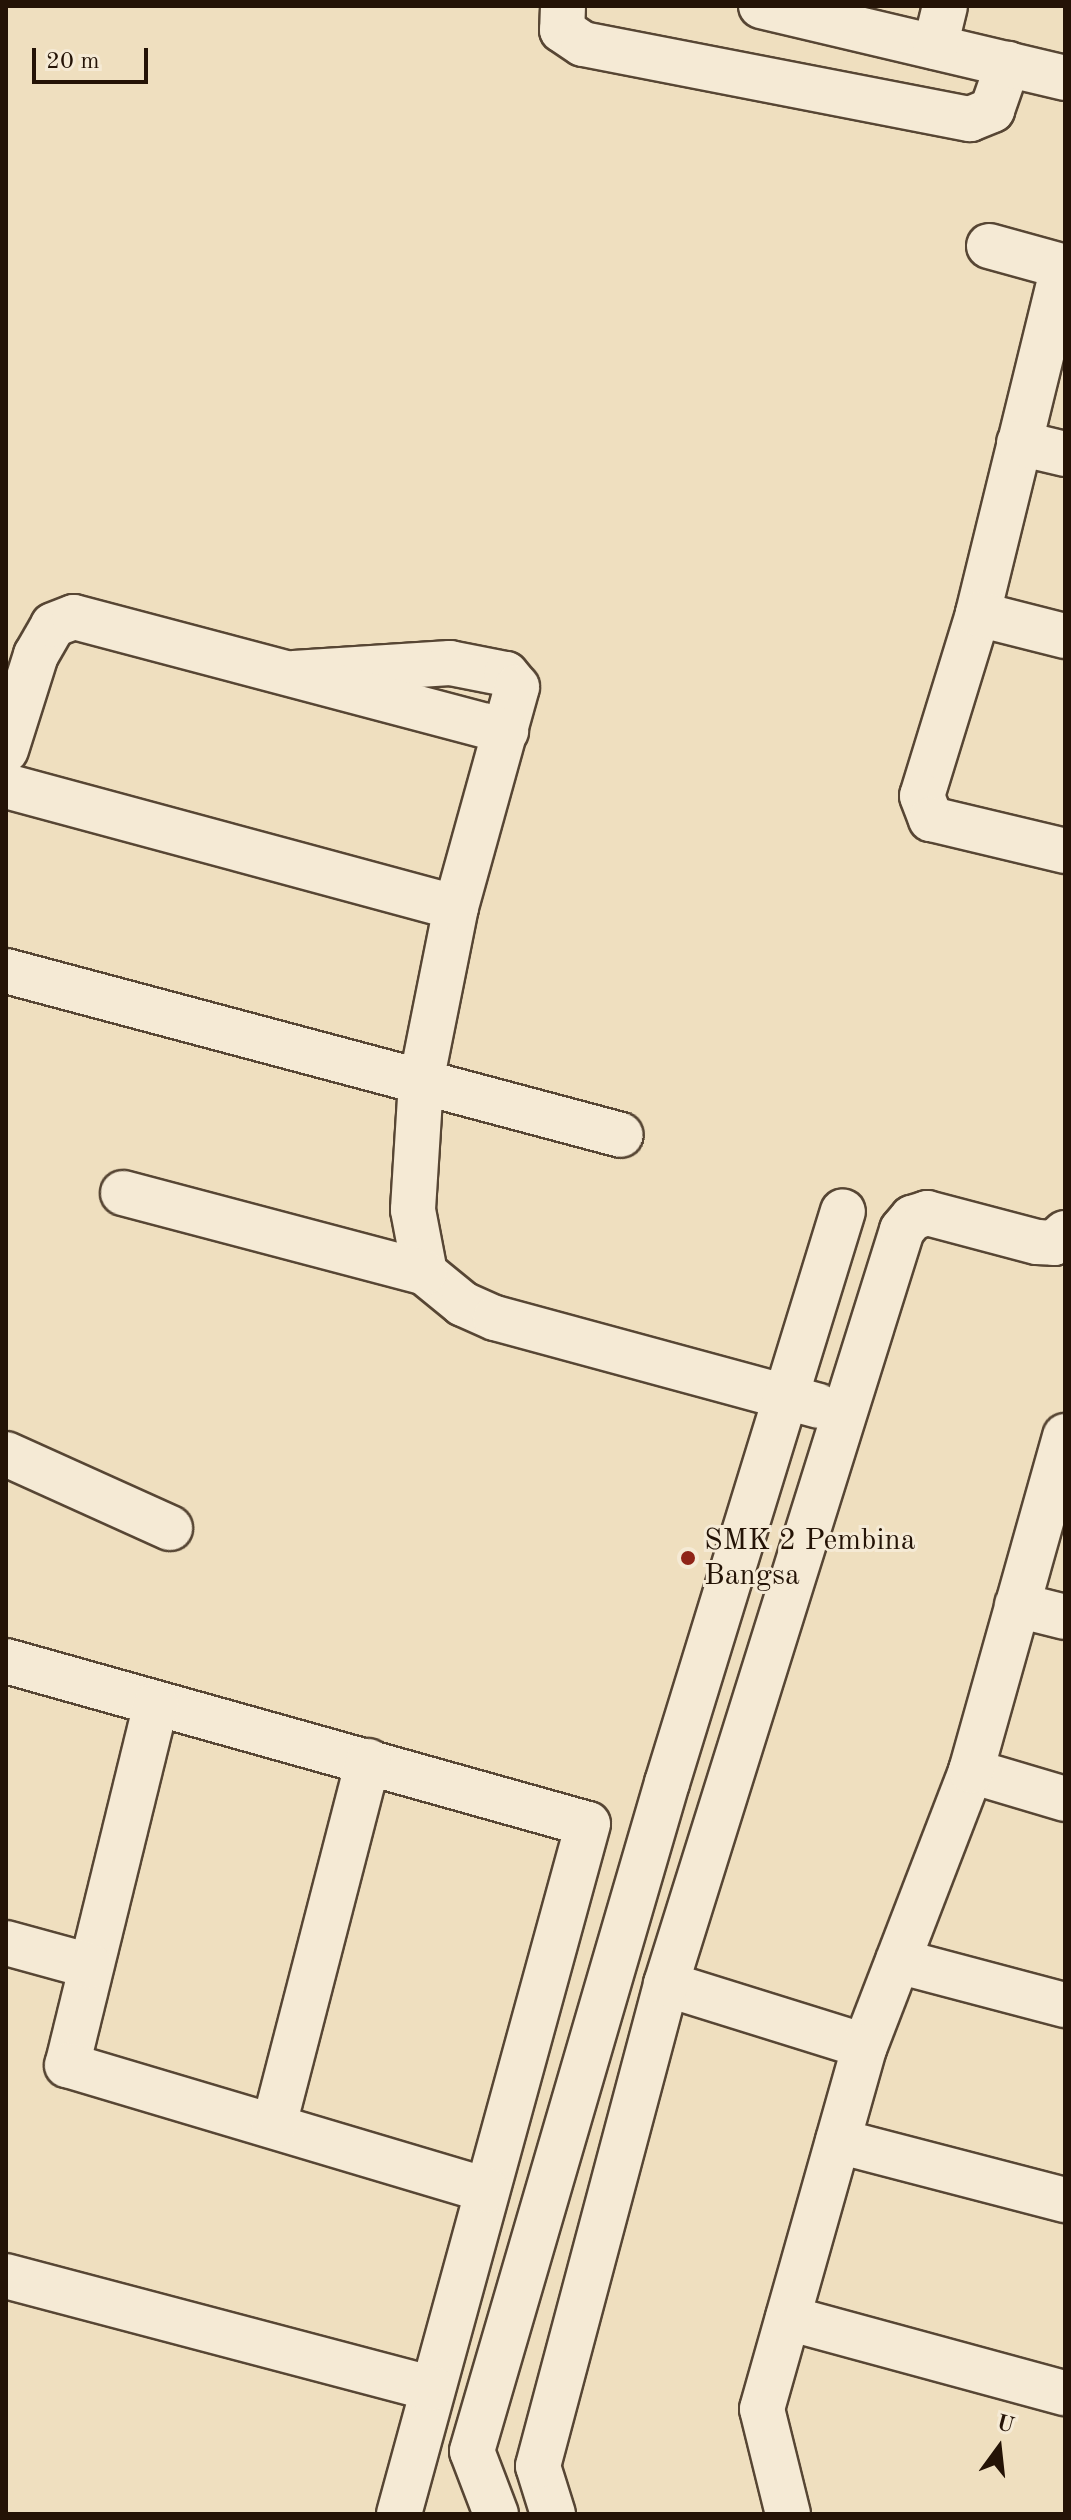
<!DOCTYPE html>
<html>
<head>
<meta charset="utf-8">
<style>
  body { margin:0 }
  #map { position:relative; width:1071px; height:2520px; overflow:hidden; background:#efdfbf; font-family:"Old Standard TT",serif }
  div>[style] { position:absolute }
  .roads { filter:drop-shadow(2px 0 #574634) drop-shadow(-2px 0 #574634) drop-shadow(0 2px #574634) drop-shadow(0 -2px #574634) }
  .street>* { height:44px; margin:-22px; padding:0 22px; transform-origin:22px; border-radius:22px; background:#f5ead5 }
  .dots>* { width:22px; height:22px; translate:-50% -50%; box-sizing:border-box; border:4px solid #f5ead5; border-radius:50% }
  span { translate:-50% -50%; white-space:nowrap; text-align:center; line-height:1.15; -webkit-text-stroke:6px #f5ead5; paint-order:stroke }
  .poi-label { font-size:30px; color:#241306 }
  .left { translate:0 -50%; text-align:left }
  .frame { position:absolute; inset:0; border:8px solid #241306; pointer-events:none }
  .north { position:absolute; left:959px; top:2408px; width:80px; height:80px; -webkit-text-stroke:6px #f5ead5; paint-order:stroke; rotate:15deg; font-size:22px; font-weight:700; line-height:32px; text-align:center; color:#241306 }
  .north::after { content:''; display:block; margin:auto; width:28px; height:36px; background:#241306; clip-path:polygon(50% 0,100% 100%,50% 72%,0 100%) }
  .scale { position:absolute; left:32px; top:48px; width:116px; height:36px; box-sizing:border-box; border:4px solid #241306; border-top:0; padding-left:10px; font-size:24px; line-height:28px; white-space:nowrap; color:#241306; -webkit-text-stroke:6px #f5ead5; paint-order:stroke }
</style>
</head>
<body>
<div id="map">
  <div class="roads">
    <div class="street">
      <div style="left:563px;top:6px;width:24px;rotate:92deg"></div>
      <div style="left:562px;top:30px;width:25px;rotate:34deg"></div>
      <div style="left:583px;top:44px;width:394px;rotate:11deg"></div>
      <div style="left:970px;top:119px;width:24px;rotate:-22deg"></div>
      <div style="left:992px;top:110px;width:49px;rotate:-70.8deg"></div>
      <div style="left:761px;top:6px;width:312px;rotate:13.3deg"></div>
      <div style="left:935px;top:47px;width:42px;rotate:-76.3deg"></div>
      <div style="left:989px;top:246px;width:79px;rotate:15.4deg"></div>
      <div style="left:1063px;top:267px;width:357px;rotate:103.8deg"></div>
      <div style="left:978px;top:614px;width:190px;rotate:107.1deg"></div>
      <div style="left:922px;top:796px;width:25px;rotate:69deg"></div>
      <div style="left:931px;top:819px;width:138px;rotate:13.4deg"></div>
      <div style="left:1019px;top:443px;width:47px;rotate:13.4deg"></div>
      <div style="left:978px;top:614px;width:90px;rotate:14.2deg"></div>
      <div style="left:294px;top:673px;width:156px;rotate:-3.7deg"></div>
      <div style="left:450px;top:663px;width:57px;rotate:11.1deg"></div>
      <div style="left:506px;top:674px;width:17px;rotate:50deg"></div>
      <div style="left:517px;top:687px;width:228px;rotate:105.5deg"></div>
      <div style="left:456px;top:907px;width:178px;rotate:101.3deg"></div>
      <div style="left:421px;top:1082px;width:128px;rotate:93.6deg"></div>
      <div style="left:413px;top:1210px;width:64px;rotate:79.2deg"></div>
      <div style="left:425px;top:1273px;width:49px;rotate:39.2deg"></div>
      <div style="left:463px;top:1304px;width:35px;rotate:24deg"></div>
      <div style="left:495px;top:1318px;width:335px;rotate:15.2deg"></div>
      <div style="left:6px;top:750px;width:100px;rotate:-72.5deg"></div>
      <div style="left:36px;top:655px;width:34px;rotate:-60deg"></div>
      <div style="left:53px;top:625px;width:22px;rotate:-21deg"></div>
      <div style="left:74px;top:617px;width:447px;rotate:14.8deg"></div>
      <div style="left:6px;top:786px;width:466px;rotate:15.1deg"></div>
      <div style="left:6px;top:971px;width:636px;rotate:14.93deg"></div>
      <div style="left:123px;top:1193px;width:312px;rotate:14.8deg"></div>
      <div style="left:6px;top:1454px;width:180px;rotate:24.3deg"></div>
      <div style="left:1017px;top:1605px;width:49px;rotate:14deg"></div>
      <div style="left:6px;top:1661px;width:604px;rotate:15.65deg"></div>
      <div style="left:588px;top:1824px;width:715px;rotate:105.32deg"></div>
      <div style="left:156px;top:1704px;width:372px;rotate:103.8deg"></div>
      <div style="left:67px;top:2065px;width:438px;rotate:16.6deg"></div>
      <div style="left:971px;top:1771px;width:98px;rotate:16.6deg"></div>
      <div style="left:6px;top:1943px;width:87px;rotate:15.3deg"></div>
      <div style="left:898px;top:1961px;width:173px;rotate:14.8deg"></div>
      <div style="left:666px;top:1984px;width:208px;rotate:17.3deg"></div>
      <div style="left:865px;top:2046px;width:295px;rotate:-68.9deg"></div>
      <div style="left:971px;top:1771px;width:348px;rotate:-74.3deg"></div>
      <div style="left:274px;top:2125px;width:376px;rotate:-75.5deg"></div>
      <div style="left:838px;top:2141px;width:235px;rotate:14.6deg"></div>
      <div style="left:6px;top:2276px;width:440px;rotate:14.8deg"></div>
      <div style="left:788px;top:2318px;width:287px;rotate:15.2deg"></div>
      <div style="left:496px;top:2514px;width:67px;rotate:-110.9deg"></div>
      <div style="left:472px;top:2451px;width:696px;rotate:-73.73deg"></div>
      <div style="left:667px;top:1783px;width:598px;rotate:-72.9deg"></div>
      <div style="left:553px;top:2514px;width:50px;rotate:-107.4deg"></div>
      <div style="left:538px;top:2466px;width:499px;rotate:-75.1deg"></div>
      <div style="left:666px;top:1984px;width:790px;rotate:-72.62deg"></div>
      <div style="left:902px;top:1230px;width:16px;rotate:-50deg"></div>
      <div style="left:912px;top:1218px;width:16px;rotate:-18deg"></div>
      <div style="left:927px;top:1213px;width:114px;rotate:14.8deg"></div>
      <div style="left:1037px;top:1242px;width:17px;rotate:3deg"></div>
      <div style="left:1054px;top:1243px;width:15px;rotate:-42deg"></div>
      <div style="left:788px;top:2514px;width:108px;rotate:-103.9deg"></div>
      <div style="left:762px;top:2409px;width:377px;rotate:-74.2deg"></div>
    </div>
  </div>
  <div class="dots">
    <div style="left:688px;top:1558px;background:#8f2418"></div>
  </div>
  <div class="poi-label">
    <span class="left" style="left:704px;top:1558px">SMK 2 Pembina<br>Bangsa</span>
  </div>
  <div class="frame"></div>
  <div class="north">U</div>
  <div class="scale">20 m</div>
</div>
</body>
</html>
